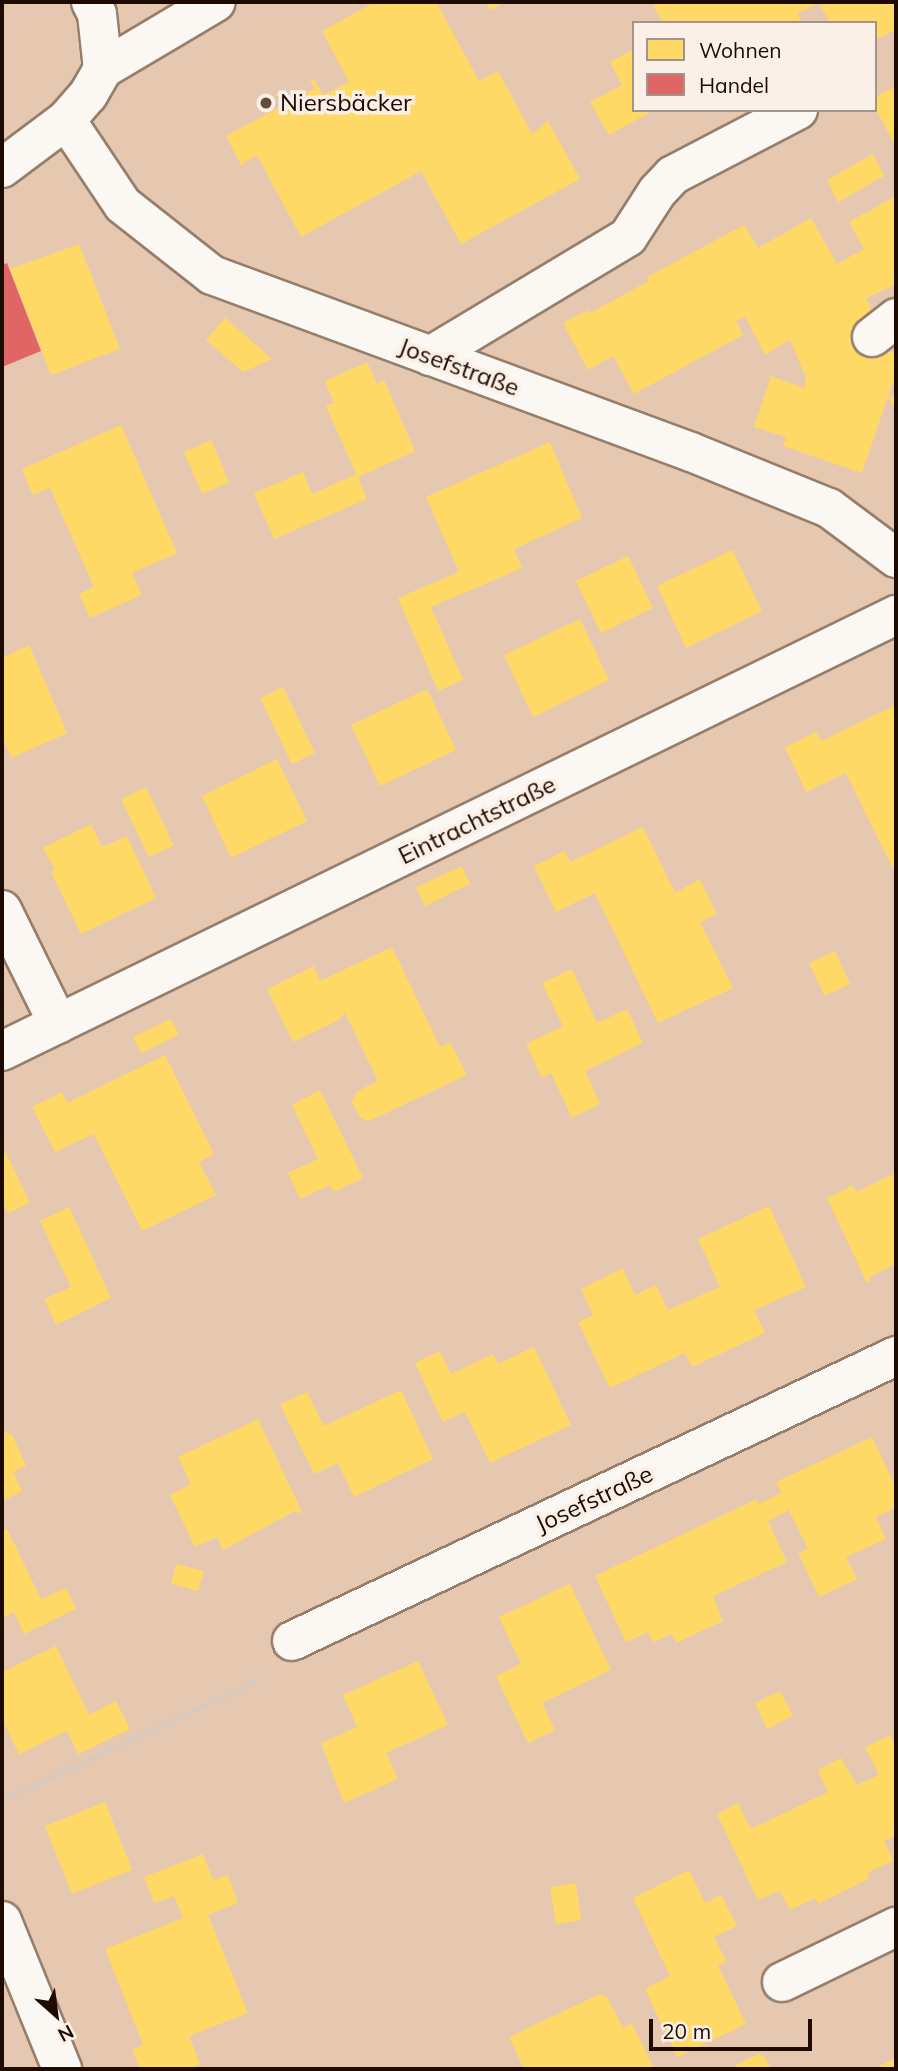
<!DOCTYPE html>
<html>
<head>
<meta charset="utf-8">
<style>
  body { margin:0 }
  #map { position:relative; width:898px; height:2071px; overflow:hidden; background:#e6c8b0; font-family:Mulish,sans-serif }
  div>[style] { position:absolute }
  .homes>* { inset:0; background:#ffd966 }
  .shops>* { inset:0; background:#e06666 }
  .path>* { height:4.5px; margin-top:-2.25px; transform-origin:0; background:repeating-linear-gradient(90deg,#d3cac3 0 7px,transparent 0 10.5px) }
  .roads { filter:drop-shadow(2px 0 #957e6b) drop-shadow(-2px 0 #957e6b) drop-shadow(0 2px #957e6b) drop-shadow(0 -2px #957e6b) }
  .minor>* { height:38px; margin:-19px; padding:0 19px; transform-origin:19px; border-radius:19px; background:#fbf7f3 }
  .dots>* { width:19px; height:19px; translate:-50% -50%; box-sizing:border-box; border:4px solid #fbf0e7; border-radius:50% }
  span { translate:-50% -50%; white-space:nowrap; text-align:center; line-height:1.15; -webkit-text-stroke:7px #fbf0e7; paint-order:stroke }
  .poi-label { font-size:24px; color:#1d0a00 }
  .left { translate:0 -50%; text-align:left }
  .street-label { font-size:24px; color:#1d0a00 }
  .frame { position:absolute; inset:0; border:4px solid #1d0a00; pointer-events:none }
  .legend { position:absolute; left:632px; top:21px; width:245px; height:91px; box-sizing:border-box; background:#fbf0e7; border:2px solid #a2948b; margin:0; padding:9px 12px; list-style:none; font-size:21px; color:#1d0a00 }
  .legend li { display:flex; align-items:center; gap:14px; height:35px }
  .legend b { width:35px; border:2px solid #a2948b }
  .north { position:absolute; left:21px; top:1980px; width:70px; height:70px; -webkit-text-stroke:5px #fbf0e7; paint-order:stroke; rotate:152deg; font-size:19px; font-weight:700; line-height:28px; text-align:center; color:#1d0a00 }
  .north::after { content:''; display:block; margin:auto; width:24px; height:32px; background:#1d0a00; clip-path:polygon(50% 0,100% 100%,50% 72%,0 100%) }
  .scale { position:absolute; left:649px; top:2019px; width:163px; height:32px; box-sizing:border-box; border:4px solid #1d0a00; border-top:0; padding-left:9px; font-size:21px; line-height:24px; white-space:nowrap; color:#1d0a00; -webkit-text-stroke:5px #fbf0e7; paint-order:stroke }
</style>
</head>
<body>
<div id="map">
  <div class="homes">
    <div style="clip-path:polygon(375px 2px,436px 2px,479px 81px,498px 71px,532px 134px,548px 121px,580px 179px,461px 244px,421px 171px,301px 237px,257px 155px,241px 165px,226px 136px,315px 88px,310px 80px,314px 79px,323px 95px,349px 82px,322px 31px)"></div>
    <div style="clip-path:polygon(485px 2px,506px 2px,490px 10px)"></div>
    <div style="clip-path:polygon(656px 2px,896px 2px,896px 29px,875px 40px,875px 23px,830px 23px,819px 3px,797px 14px,802px 23px,663px 23px,653px 4px)"></div>
    <div style="clip-path:polygon(634px 49px,634px 110px,654px 110px,609px 135px,590px 102px,622px 85px,610px 62px)"></div>
    <div style="clip-path:polygon(896px 86px,896px 142px,894px 143px,875px 108px,875px 97px)"></div>
    <div style="clip-path:polygon(873px 154px,884px 176px,838px 202px,827px 180px)"></div>
    <div style="clip-path:polygon(896px 196px,896px 284px,866px 298px,880px 329px,855px 339px,896px 354px,896px 373px,862px 473px,783px 446px,786px 437px,754px 427px,771px 376px,804px 388px,806px 378px,790px 339px,765px 355px,745px 316px,736px 321px,743px 335px,634px 394px,613px 356px,588px 370px,563px 323px,588px 310px,590px 313px,649px 281px,647px 277px,744px 225px,758px 248px,811px 218px,837px 264px,864px 249px,849px 222px)"></div>
    <div style="clip-path:polygon(79px 244px,120px 349px,51px 375px,10px 269px)"></div>
    <div style="clip-path:polygon(225px 318px,272px 359px,243px 372px,206px 340px)"></div>
    <div style="clip-path:polygon(367px 362px,377px 384px,384px 380px,415px 451px,358px 477px,367px 499px,274px 539px,254px 493px,303px 472px,312px 494px,356px 474px,326px 406px,334px 403px,325px 381px)"></div>
    <div style="clip-path:polygon(896px 394px,896px 412px,889px 398px)"></div>
    <div style="clip-path:polygon(121px 425px,177px 553px,132px 573px,142px 595px,90px 618px,79px 594px,94px 587px,50px 488px,33px 495px,22px 469px)"></div>
    <div style="clip-path:polygon(211px 440px,229px 482px,202px 494px,184px 452px)"></div>
    <div style="clip-path:polygon(550px 442px,582px 518px,514px 549px,522px 568px,431px 607px,463px 680px,438px 691px,398px 598px,459px 572px,426px 497px)"></div>
    <div style="clip-path:polygon(732px 550px,762px 611px,686px 648px,657px 586px)"></div>
    <div style="clip-path:polygon(628px 556px,653px 608px,601px 633px,576px 581px)"></div>
    <div style="clip-path:polygon(580px 619px,609px 680px,533px 717px,504px 655px)"></div>
    <div style="clip-path:polygon(29px 645px,67px 733px,11px 758px,2px 736px,2px 658px)"></div>
    <div style="clip-path:polygon(283px 687px,315px 753px,292px 764px,260px 698px)"></div>
    <div style="clip-path:polygon(427px 689px,456px 750px,380px 786px,351px 725px)"></div>
    <div style="clip-path:polygon(894px 706px,896px 868px,893px 869px,846px 773px,806px 792px,785px 747px,816px 732px,821px 741px)"></div>
    <div style="clip-path:polygon(277px 759px,307px 821px,231px 858px,202px 796px)"></div>
    <div style="clip-path:polygon(146px 787px,174px 846px,149px 857px,121px 799px)"></div>
    <div style="clip-path:polygon(91px 824px,102px 847px,127px 836px,156px 898px,81px 934px,51px 872px,55px 870px,43px 848px)"></div>
    <div style="clip-path:polygon(643px 827px,675px 893px,700px 879px,717px 914px,700px 922px,733px 988px,658px 1023px,595px 893px,556px 912px,534px 866px,565px 851px,570px 862px)"></div>
    <div style="clip-path:polygon(462px 866px,470px 884px,425px 906px,416px 887px)"></div>
    <div style="clip-path:polygon(392px 947px,440px 1047px,450px 1042px,467px 1075px,369px 1121px,360px 1118px,352px 1102px,356px 1092px,378px 1081px,345px 1013px,339px 1020px,293px 1042px,267px 989px,314px 966px,320px 981px)"></div>
    <div style="clip-path:polygon(835px 951px,850px 984px,825px 996px,809px 963px)"></div>
    <div style="clip-path:polygon(572px 969px,597px 1023px,627px 1009px,643px 1043px,585px 1071px,600px 1104px,572px 1118px,551px 1073px,542px 1078px,526px 1044px,563px 1026px,542px 983px)"></div>
    <div style="clip-path:polygon(171px 1019px,179px 1035px,141px 1053px,133px 1037px)"></div>
    <div style="clip-path:polygon(165px 1055px,214px 1154px,199px 1162px,216px 1195px,142px 1231px,94px 1134px,55px 1152px,32px 1107px,62px 1092px,67px 1103px)"></div>
    <div style="clip-path:polygon(320px 1090px,363px 1178px,334px 1192px,330px 1185px,300px 1199px,288px 1173px,318px 1159px,292px 1105px)"></div>
    <div style="clip-path:polygon(2px 1145px,30px 1203px,8px 1213px,2px 1201px)"></div>
    <div style="clip-path:polygon(896px 1173px,896px 1264px,869px 1277px,871px 1281px,867px 1283px,827px 1198px,853px 1185px,856px 1192px)"></div>
    <div style="clip-path:polygon(769px 1206px,806px 1287px,754px 1310px,765px 1333px,692px 1367px,685px 1353px,610px 1388px,578px 1322px,593px 1315px,581px 1289px,623px 1268px,635px 1295px,656px 1285px,668px 1310px,720px 1287px,698px 1239px)"></div>
    <div style="clip-path:polygon(69px 1207px,111px 1298px,56px 1325px,44px 1299px,71px 1287px,40px 1221px)"></div>
    <div style="clip-path:polygon(534px 1347px,571px 1425px,490px 1463px,465px 1412px,443px 1422px,415px 1363px,440px 1351px,451px 1374px,493px 1354px,498px 1364px)"></div>
    <div style="clip-path:polygon(401px 1390px,433px 1459px,354px 1497px,338px 1463px,314px 1474px,280px 1404px,307px 1392px,324px 1426px)"></div>
    <div style="clip-path:polygon(258px 1419px,302px 1512px,298px 1514px,297px 1510px,223px 1550px,217px 1537px,195px 1547px,170px 1495px,191px 1484px,178px 1457px)"></div>
    <div style="clip-path:polygon(2px 1431px,12px 1435px,26px 1466px,13px 1472px,22px 1491px,2px 1501px)"></div>
    <div style="clip-path:polygon(872px 1437px,896px 1488px,896px 1507px,876px 1517px,886px 1539px,846px 1557px,857px 1579px,819px 1597px,798px 1553px,808px 1549px,789px 1510px,768px 1521px,787px 1562px,713px 1596px,723px 1621px,676px 1643px,672px 1634px,653px 1642px,648px 1632px,626px 1642px,595px 1576px,757px 1499px,759px 1504px,781px 1493px,776px 1482px)"></div>
    <div style="clip-path:polygon(7px 1529px,41px 1599px,66px 1588px,76px 1609px,24px 1634px,14px 1612px,2px 1619px,2px 1531px)"></div>
    <div style="clip-path:polygon(176px 1564px,204px 1571px,198px 1591px,171px 1584px)"></div>
    <div style="clip-path:polygon(570px 1584px,611px 1670px,542px 1703px,555px 1730px,528px 1743px,496px 1676px,521px 1664px,499px 1617px)"></div>
    <div style="clip-path:polygon(56px 1646px,89px 1715px,116px 1701px,130px 1729px,78px 1754px,67px 1731px,19px 1754px,2px 1719px,2px 1672px)"></div>
    <div style="clip-path:polygon(418px 1661px,448px 1725px,386px 1753px,398px 1779px,344px 1803px,321px 1743px,357px 1727px,343px 1695px)"></div>
    <div style="clip-path:polygon(780px 1691px,793px 1716px,767px 1729px,755px 1703px)"></div>
    <div style="clip-path:polygon(890px 1735px,896px 1748px,896px 1835px,884px 1841px,893px 1861px,867px 1873px,870px 1878px,818px 1904px,815px 1898px,790px 1910px,780px 1891px,758px 1900px,717px 1814px,738px 1803px,751px 1829px,828px 1792px,818px 1770px,841px 1758px,857px 1785px,879px 1775px,865px 1747px)"></div>
    <div style="clip-path:polygon(105px 1802px,132px 1870px,72px 1894px,45px 1826px)"></div>
    <div style="clip-path:polygon(203px 1854px,213px 1880px,228px 1875px,238px 1903px,208px 1915px,248px 2013px,189px 2036px,200px 2064px,188px 2069px,140px 2069px,132px 2050px,143px 2045px,105px 1949px,183px 1918px,174px 1896px,154px 1903px,144px 1877px)"></div>
    <div style="clip-path:polygon(689px 1870px,705px 1903px,721px 1895px,737px 1926px,714px 1937px,727px 1962px,718px 1965px,746px 2024px,677px 2057px,645px 1989px,670px 1976px,633px 1898px)"></div>
    <div style="clip-path:polygon(576px 1883px,581px 1920px,556px 1924px,550px 1887px)"></div>
    <div style="clip-path:polygon(600px 1994px,607px 1997px,623px 2028px,632px 2023px,654px 2069px,524px 2069px,509px 2037px)"></div>
    <div style="clip-path:polygon(758px 2054px,765px 2057px,771px 2069px,733px 2069px,736px 2065px)"></div>
    <div style="clip-path:polygon(896px 2058px,896px 2069px,873px 2069px)"></div>
  </div>
  <div class="shops">
    <div style="clip-path:polygon(7px 263px,41px 351px,2px 367px,2px 265px)"></div>
  </div>
  <div class="path">
    <div style="left:2px;top:1800px;width:275px;rotate:-25deg"></div>
    <div style="left:251px;top:1684px;width:11px;rotate:-45deg"></div>
  </div>
  <div class="roads">
    <div class="minor">
      <div style="left:91px;top:2px;width:13px;rotate:63deg"></div>
      <div style="left:97px;top:14px;width:55px;rotate:83.8deg"></div>
      <div style="left:66px;top:120px;width:102px;rotate:56.2deg"></div>
      <div style="left:123px;top:205px;width:113px;rotate:38.2deg"></div>
      <div style="left:212px;top:275px;width:511px;rotate:20.28deg"></div>
      <div style="left:691px;top:452px;width:149px;rotate:22.1deg"></div>
      <div style="left:829px;top:508px;width:84px;rotate:36.7deg"></div>
      <div style="left:2px;top:168px;width:80px;rotate:-36.9deg"></div>
      <div style="left:66px;top:120px;width:33px;rotate:-49deg"></div>
      <div style="left:88px;top:95px;width:30px;rotate:-60deg"></div>
      <div style="left:103px;top:69px;width:131px;rotate:-30.7deg"></div>
      <div style="left:872px;top:337px;width:31px;rotate:-38deg"></div>
      <div style="left:430px;top:356px;width:231px;rotate:-31deg"></div>
      <div style="left:628px;top:237px;width:54px;rotate:-57.2deg"></div>
      <div style="left:657px;top:192px;width:23px;rotate:-47deg"></div>
      <div style="left:673px;top:175px;width:141px;rotate:-27.5deg"></div>
      <div style="left:2px;top:910px;width:127px;rotate:63.8deg"></div>
      <div style="left:2px;top:1051px;width:995px;rotate:-26deg"></div>
      <div style="left:292px;top:1641px;width:668px;rotate:-25.26deg"></div>
      <div style="left:2px;top:1921px;width:160px;rotate:67.9deg"></div>
      <div style="left:782px;top:1982px;width:127px;rotate:-25.8deg"></div>
    </div>
  </div>
  <div class="dots">
    <div style="left:266px;top:103px;background:#634c3e"></div>
  </div>
  <div class="poi-label">
    <span class="left" style="left:280px;top:103px">Niersbäcker</span>
  </div>
  <div class="street-label">
    <span style="left:459px;top:367px;rotate:20deg">Josefstraße</span>
    <span style="left:477px;top:820px;rotate:-26deg">Eintrachtstraße</span>
    <span style="left:594px;top:1499px;rotate:-25deg">Josefstraße</span>
  </div>
  <div class="frame"></div>
  <ul class="legend">
  <li><b style="height:19px;background:#ffd966"></b>Wohnen</li>
  <li><b style="height:19px;background:#e06666"></b>Handel</li>
  </ul>
  <div class="north">N</div>
  <div class="scale">20 m</div>
</div>
</body>
</html>
